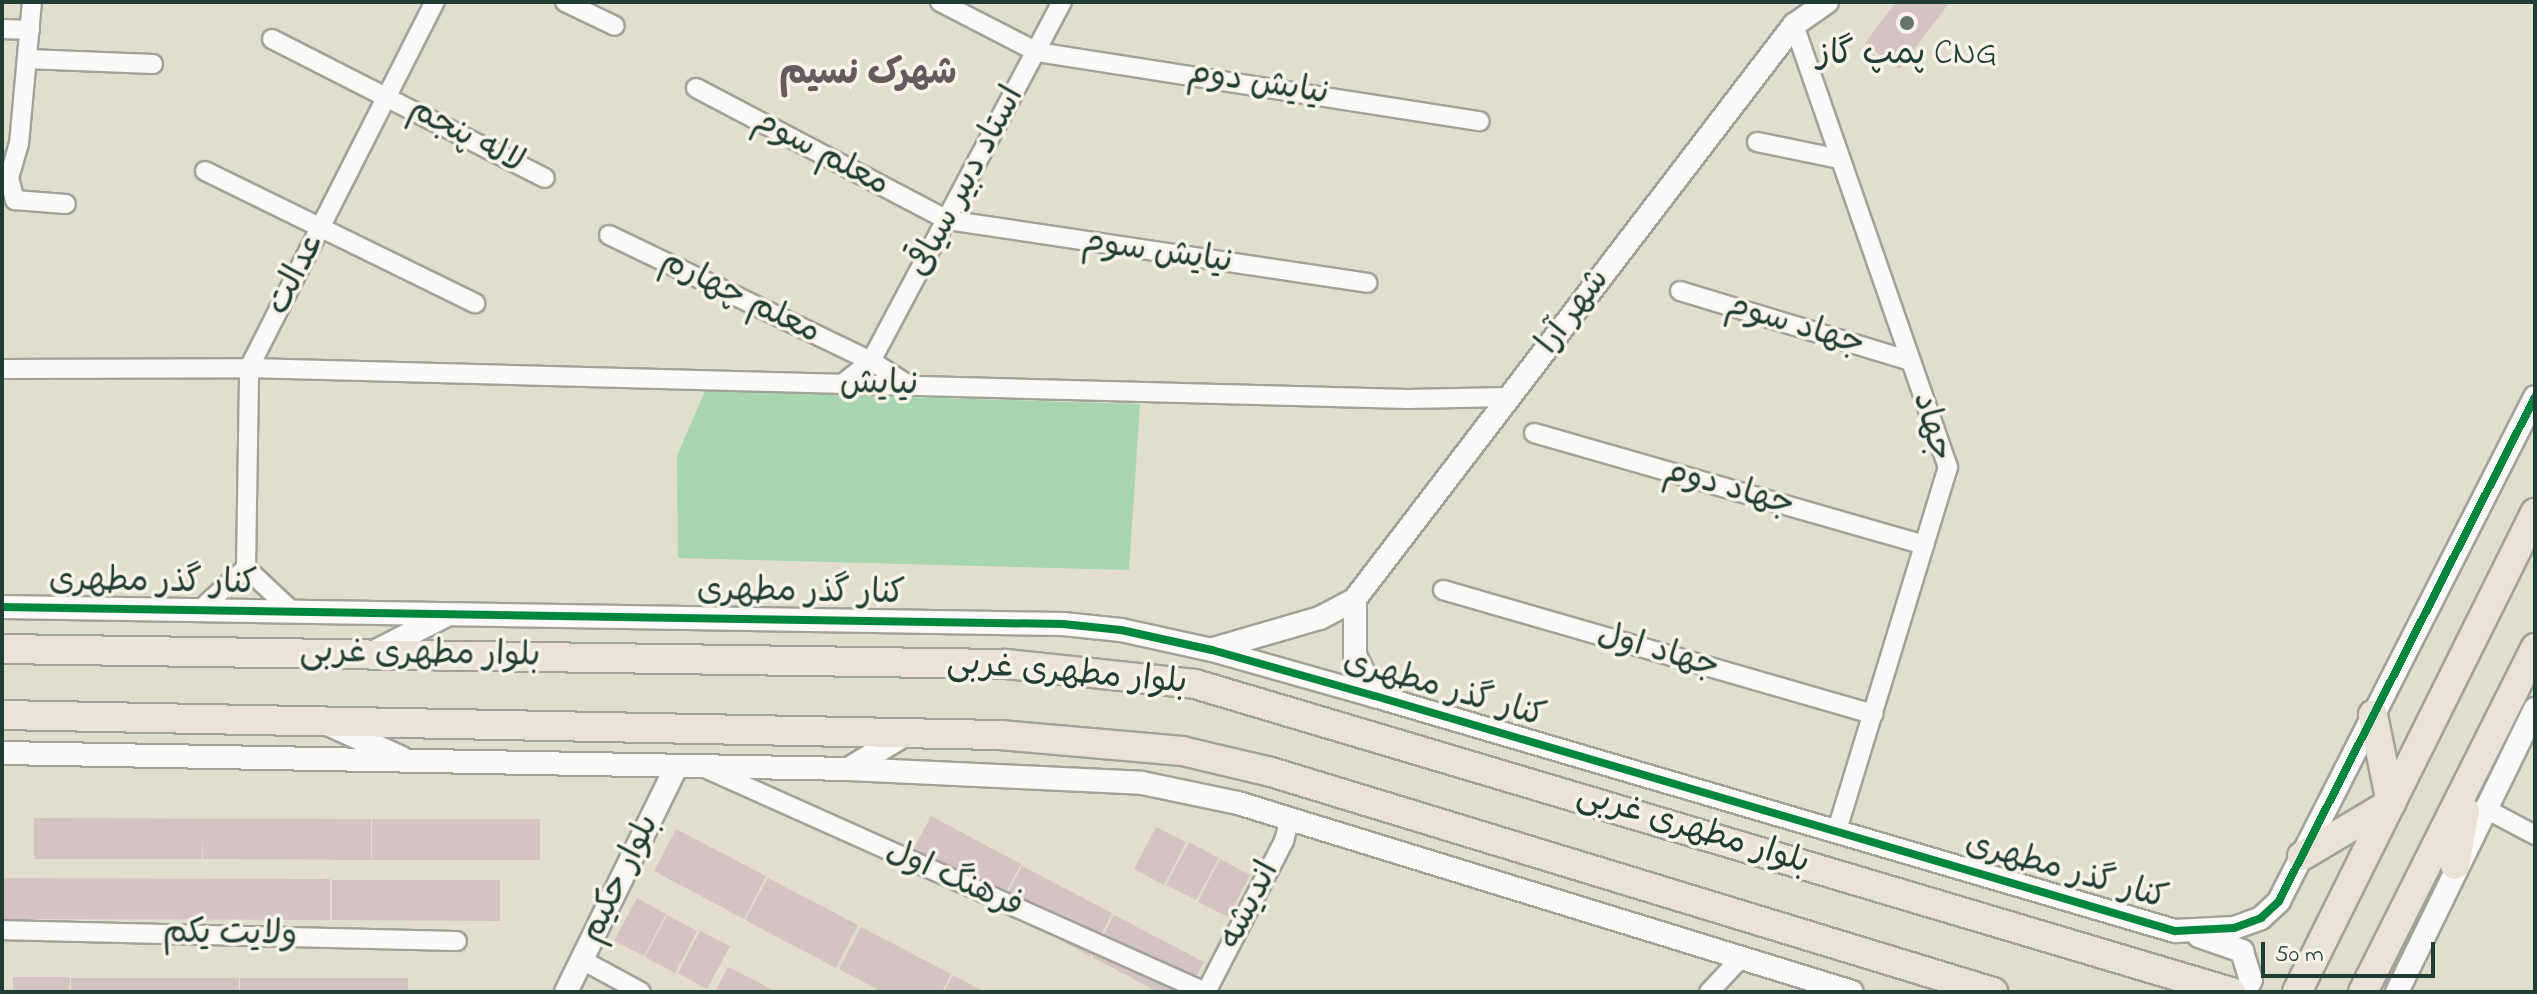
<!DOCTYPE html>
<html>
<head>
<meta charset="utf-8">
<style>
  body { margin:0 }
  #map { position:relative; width:2537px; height:994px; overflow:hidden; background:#e2decd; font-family:"Indie Flower","Playpen Sans Arabic",sans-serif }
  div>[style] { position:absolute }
  .green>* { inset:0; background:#a7d5ad }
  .building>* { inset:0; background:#d5c3c1 }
  .roads { filter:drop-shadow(2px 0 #a1a298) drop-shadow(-2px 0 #a1a298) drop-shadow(0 2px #a1a298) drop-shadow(0 -2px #a1a298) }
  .minor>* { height:18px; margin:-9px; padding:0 9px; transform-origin:9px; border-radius:9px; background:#fbfaf8 }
  .tertiary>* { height:22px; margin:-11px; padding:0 11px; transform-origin:11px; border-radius:11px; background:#fbfaf8 }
  .primary>* { height:28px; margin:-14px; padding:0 14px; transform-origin:14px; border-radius:14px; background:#eae2d7 }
  .cycleway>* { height:8px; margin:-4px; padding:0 4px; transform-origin:4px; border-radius:4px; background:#00873e }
  .dots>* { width:22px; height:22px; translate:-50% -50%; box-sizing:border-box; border:4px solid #f7f3e8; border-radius:50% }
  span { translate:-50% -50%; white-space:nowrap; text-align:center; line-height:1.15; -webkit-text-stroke:7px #f7f3e8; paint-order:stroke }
  .poi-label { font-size:34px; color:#1f3d34 }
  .street-label { font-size:34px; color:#1f3d34 }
  .neighbourhood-label { font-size:36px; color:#655b5f; font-weight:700 }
  .frame { position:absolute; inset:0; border:4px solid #1f3d34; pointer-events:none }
  .scale { position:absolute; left:2261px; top:942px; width:174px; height:36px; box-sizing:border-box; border:4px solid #1f3d34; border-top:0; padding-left:10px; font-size:24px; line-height:28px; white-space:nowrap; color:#1f3d34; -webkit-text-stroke:6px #f7f3e8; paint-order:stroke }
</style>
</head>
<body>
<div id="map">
  <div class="green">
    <div style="clip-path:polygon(705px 391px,1140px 404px,1129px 570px,678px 558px,677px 456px)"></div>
  </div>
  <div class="building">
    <div style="clip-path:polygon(1896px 2px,1950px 2px,1899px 69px,1865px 43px)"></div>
    <div style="clip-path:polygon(931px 816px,1021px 864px,998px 907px,908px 859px)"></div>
    <div style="clip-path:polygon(34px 818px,371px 819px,371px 860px,203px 859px,202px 837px,202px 859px,34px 859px)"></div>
    <div style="clip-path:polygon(372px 819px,540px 819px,540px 860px,372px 860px)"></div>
    <div style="clip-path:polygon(1156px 827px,1186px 842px,1164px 885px,1134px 869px)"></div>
    <div style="clip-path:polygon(676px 829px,766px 876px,744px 919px,654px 871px)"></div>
    <div style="clip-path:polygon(1189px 842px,1219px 858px,1196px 900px,1166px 885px)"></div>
    <div style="clip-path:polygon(1220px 859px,1250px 875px,1228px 917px,1198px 902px)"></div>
    <div style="clip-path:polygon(1022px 866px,1112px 913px,1090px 956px,1000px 908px)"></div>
    <div style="clip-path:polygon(2px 878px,330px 879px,330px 920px,2px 919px)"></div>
    <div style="clip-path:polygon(768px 878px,858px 925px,836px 968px,745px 920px)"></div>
    <div style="clip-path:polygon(332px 880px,500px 880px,500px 921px,332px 920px)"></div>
    <div style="clip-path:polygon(637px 898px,666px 914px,644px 956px,614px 941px)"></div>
    <div style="clip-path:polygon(667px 915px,697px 931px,675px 973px,645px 957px)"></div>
    <div style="clip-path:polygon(1114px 915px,1204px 962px,1188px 992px,1158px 992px,1092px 957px)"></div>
    <div style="clip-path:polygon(861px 927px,951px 974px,942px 992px,882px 992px,839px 969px)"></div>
    <div style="clip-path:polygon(700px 931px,730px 946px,707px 989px,678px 973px)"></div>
    <div style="clip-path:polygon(728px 967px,758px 982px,776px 992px,715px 992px)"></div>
    <div style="clip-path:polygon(953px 975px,985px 992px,944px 992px)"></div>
    <div style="clip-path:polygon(13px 977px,70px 977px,69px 992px,13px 992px)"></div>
    <div style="clip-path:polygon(71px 978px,239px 978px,239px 992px,71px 992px)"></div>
    <div style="clip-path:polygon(240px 978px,408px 978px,408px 992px,240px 992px)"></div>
  </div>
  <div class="roads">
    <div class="minor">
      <div style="left:565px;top:2px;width:55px;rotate:25.6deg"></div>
      <div style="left:940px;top:2px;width:109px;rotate:27.3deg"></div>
      <div style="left:1037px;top:52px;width:448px;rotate:8.9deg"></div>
      <div style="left:1794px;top:25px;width:468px;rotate:70.8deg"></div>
      <div style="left:1948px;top:467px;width:383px;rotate:107deg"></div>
      <div style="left:2px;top:29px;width:28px;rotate:2deg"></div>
      <div style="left:272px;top:39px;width:306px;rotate:27deg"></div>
      <div style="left:27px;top:59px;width:126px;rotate:2.3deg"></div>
      <div style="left:696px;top:88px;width:284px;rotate:27.7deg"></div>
      <div style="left:947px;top:220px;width:425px;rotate:8.5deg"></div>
      <div style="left:1757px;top:142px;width:85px;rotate:11.6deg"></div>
      <div style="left:205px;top:171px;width:301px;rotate:26.1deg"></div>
      <div style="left:9px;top:178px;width:35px;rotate:-74deg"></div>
      <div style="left:19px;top:144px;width:143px;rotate:-84.8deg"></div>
      <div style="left:9px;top:178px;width:23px;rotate:75deg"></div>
      <div style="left:15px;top:200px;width:51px;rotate:4.5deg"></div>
      <div style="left:609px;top:235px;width:291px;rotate:25.7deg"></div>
      <div style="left:871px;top:361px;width:43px;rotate:32.6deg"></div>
      <div style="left:1680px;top:291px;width:241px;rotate:16.9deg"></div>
      <div style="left:2px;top:369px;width:247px;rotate:-0.2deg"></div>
      <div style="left:249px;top:368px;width:1159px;rotate:1.53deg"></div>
      <div style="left:1408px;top:399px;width:101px;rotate:-1.1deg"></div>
      <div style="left:842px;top:384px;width:37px;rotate:-38deg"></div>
      <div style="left:871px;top:361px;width:407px;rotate:-62deg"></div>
      <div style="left:1534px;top:433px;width:406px;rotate:16deg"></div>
      <div style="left:246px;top:568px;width:200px;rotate:-89.1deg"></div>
      <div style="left:249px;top:368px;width:411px;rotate:-63.1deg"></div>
      <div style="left:246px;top:568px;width:63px;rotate:43.1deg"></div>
      <div style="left:1443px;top:590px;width:448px;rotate:16.1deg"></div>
      <div style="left:200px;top:610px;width:62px;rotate:-42.4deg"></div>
      <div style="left:707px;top:769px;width:546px;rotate:24.12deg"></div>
      <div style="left:2484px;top:808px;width:58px;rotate:27.9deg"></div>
      <div style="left:2px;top:930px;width:455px;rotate:1.4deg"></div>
      <div style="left:582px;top:960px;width:67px;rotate:28.5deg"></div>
      <div style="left:1206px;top:992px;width:170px;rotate:-62.7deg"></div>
      <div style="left:1284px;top:841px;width:24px;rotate:-75deg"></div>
      <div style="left:1709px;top:992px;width:45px;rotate:-46.8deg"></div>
    </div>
    <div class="tertiary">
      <div style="left:1355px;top:599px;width:56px;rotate:90deg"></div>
      <div style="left:1355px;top:655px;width:46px;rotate:64deg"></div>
      <div style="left:2px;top:607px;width:1061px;rotate:0.92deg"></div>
      <div style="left:1063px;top:624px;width:58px;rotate:5.9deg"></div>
      <div style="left:1121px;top:630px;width:93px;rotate:12.4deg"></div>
      <div style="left:1212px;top:650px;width:169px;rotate:15.8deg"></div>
      <div style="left:1375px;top:696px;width:834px;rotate:16.37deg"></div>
      <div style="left:2175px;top:931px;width:59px;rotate:-2.9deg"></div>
      <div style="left:2234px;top:928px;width:29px;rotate:-20deg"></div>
      <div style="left:2261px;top:918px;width:25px;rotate:-43deg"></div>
      <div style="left:2279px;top:901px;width:565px;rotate:-63.07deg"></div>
      <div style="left:1213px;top:649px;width:111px;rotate:-16.2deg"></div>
      <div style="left:1320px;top:618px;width:40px;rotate:-28deg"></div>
      <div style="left:1355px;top:599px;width:723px;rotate:-52.59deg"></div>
      <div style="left:1794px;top:25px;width:40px;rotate:-34.9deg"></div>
      <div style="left:372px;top:653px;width:82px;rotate:-26.9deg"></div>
      <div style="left:328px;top:724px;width:81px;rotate:24.7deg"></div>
      <div style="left:2px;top:753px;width:847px;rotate:1.08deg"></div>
      <div style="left:849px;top:769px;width:293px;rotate:2.7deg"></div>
      <div style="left:1142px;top:783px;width:98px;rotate:11.8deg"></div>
      <div style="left:1238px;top:803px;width:642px;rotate:17.11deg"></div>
      <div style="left:850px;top:768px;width:68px;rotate:-31.1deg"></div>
      <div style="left:2199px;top:936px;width:46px;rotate:19.2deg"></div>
      <div style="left:2242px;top:951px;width:30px;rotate:73deg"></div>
      <div style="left:2251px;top:980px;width:13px;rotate:117deg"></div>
      <div style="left:566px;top:992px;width:250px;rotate:-63.9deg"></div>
      <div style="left:2397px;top:992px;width:315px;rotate:-64deg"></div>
    </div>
    <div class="primary">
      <div style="left:2px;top:649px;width:1004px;rotate:0.86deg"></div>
      <div style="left:1006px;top:664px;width:190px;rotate:6deg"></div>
      <div style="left:1195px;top:684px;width:1081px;rotate:16.56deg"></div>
      <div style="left:2px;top:715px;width:998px;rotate:1.15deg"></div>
      <div style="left:1000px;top:735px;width:183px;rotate:5deg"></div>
      <div style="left:1182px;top:751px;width:91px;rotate:13.3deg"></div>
      <div style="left:1271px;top:772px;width:755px;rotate:16.95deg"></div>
      <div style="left:2302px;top:856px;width:104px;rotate:-30.8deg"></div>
      <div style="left:2391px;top:803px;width:90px;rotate:-101.6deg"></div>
      <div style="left:2455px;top:865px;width:55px;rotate:-79.5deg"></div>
      <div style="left:2297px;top:992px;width:535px;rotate:-63.58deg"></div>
      <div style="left:2363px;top:992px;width:385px;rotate:-63.4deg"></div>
    </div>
  </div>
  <div class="cycleway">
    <div style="left:2px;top:607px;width:1061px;rotate:0.92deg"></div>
    <div style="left:1063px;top:624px;width:58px;rotate:5.9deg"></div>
    <div style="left:1121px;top:630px;width:93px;rotate:12.4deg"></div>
    <div style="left:1212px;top:650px;width:169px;rotate:15.8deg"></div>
    <div style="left:1375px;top:696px;width:834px;rotate:16.37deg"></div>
    <div style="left:2175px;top:931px;width:59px;rotate:-2.9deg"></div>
    <div style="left:2234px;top:928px;width:29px;rotate:-20deg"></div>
    <div style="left:2261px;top:918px;width:25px;rotate:-43deg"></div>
    <div style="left:2279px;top:901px;width:565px;rotate:-63.07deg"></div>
  </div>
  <div class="dots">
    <div style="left:1907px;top:23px;background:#63756a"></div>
  </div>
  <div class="poi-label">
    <span style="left:1907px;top:56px">پمپ گاز CNG</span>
  </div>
  <div class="street-label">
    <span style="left:1258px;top:84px;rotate:9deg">نیایش دوم</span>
    <span style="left:466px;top:137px;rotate:28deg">لاله پنجم</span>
    <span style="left:821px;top:154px;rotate:28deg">معلم سوم</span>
    <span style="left:967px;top:182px;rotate:-62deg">استاد دبیر سیاقی</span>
    <span style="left:1157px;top:253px;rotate:8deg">نیایش سوم</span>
    <span style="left:297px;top:274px;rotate:-63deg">عدالت</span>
    <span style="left:740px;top:298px;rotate:26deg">معلم چهارم</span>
    <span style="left:1574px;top:312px;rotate:-53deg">شهر آرا</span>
    <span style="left:1795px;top:326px;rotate:17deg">جهاد سوم</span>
    <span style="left:879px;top:385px;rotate:1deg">نيايش</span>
    <span style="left:1931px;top:427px;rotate:74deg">جهاد</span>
    <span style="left:1729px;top:489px;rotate:16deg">جهاد دوم</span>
    <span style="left:153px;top:583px;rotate:1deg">کنار گذر مطهری</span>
    <span style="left:801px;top:593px;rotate:1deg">کنار گذر مطهری</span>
    <span style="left:1658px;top:652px;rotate:16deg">جهاد اول</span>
    <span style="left:420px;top:655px;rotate:1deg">بلوار مطهری غربی</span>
    <span style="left:1067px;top:674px;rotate:5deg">بلوار مطهری غربی</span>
    <span style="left:1444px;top:690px;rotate:16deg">کنار گذر مطهری</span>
    <span style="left:1693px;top:830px;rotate:17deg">بلوار مطهری غربی</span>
    <span style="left:2066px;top:872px;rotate:16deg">کنار گذر مطهری</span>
    <span style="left:621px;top:879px;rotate:-64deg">بلوار حکیم</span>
    <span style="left:954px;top:880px;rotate:24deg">فرهنگ اول</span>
    <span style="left:1250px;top:906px;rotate:-63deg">اندیشه</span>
    <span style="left:230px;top:935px;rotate:1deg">ولایت یکم</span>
  </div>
  <div class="neighbourhood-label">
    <span style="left:868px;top:75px">شهرک نسیم</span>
  </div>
  <div class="frame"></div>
  <div class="scale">50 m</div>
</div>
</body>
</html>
